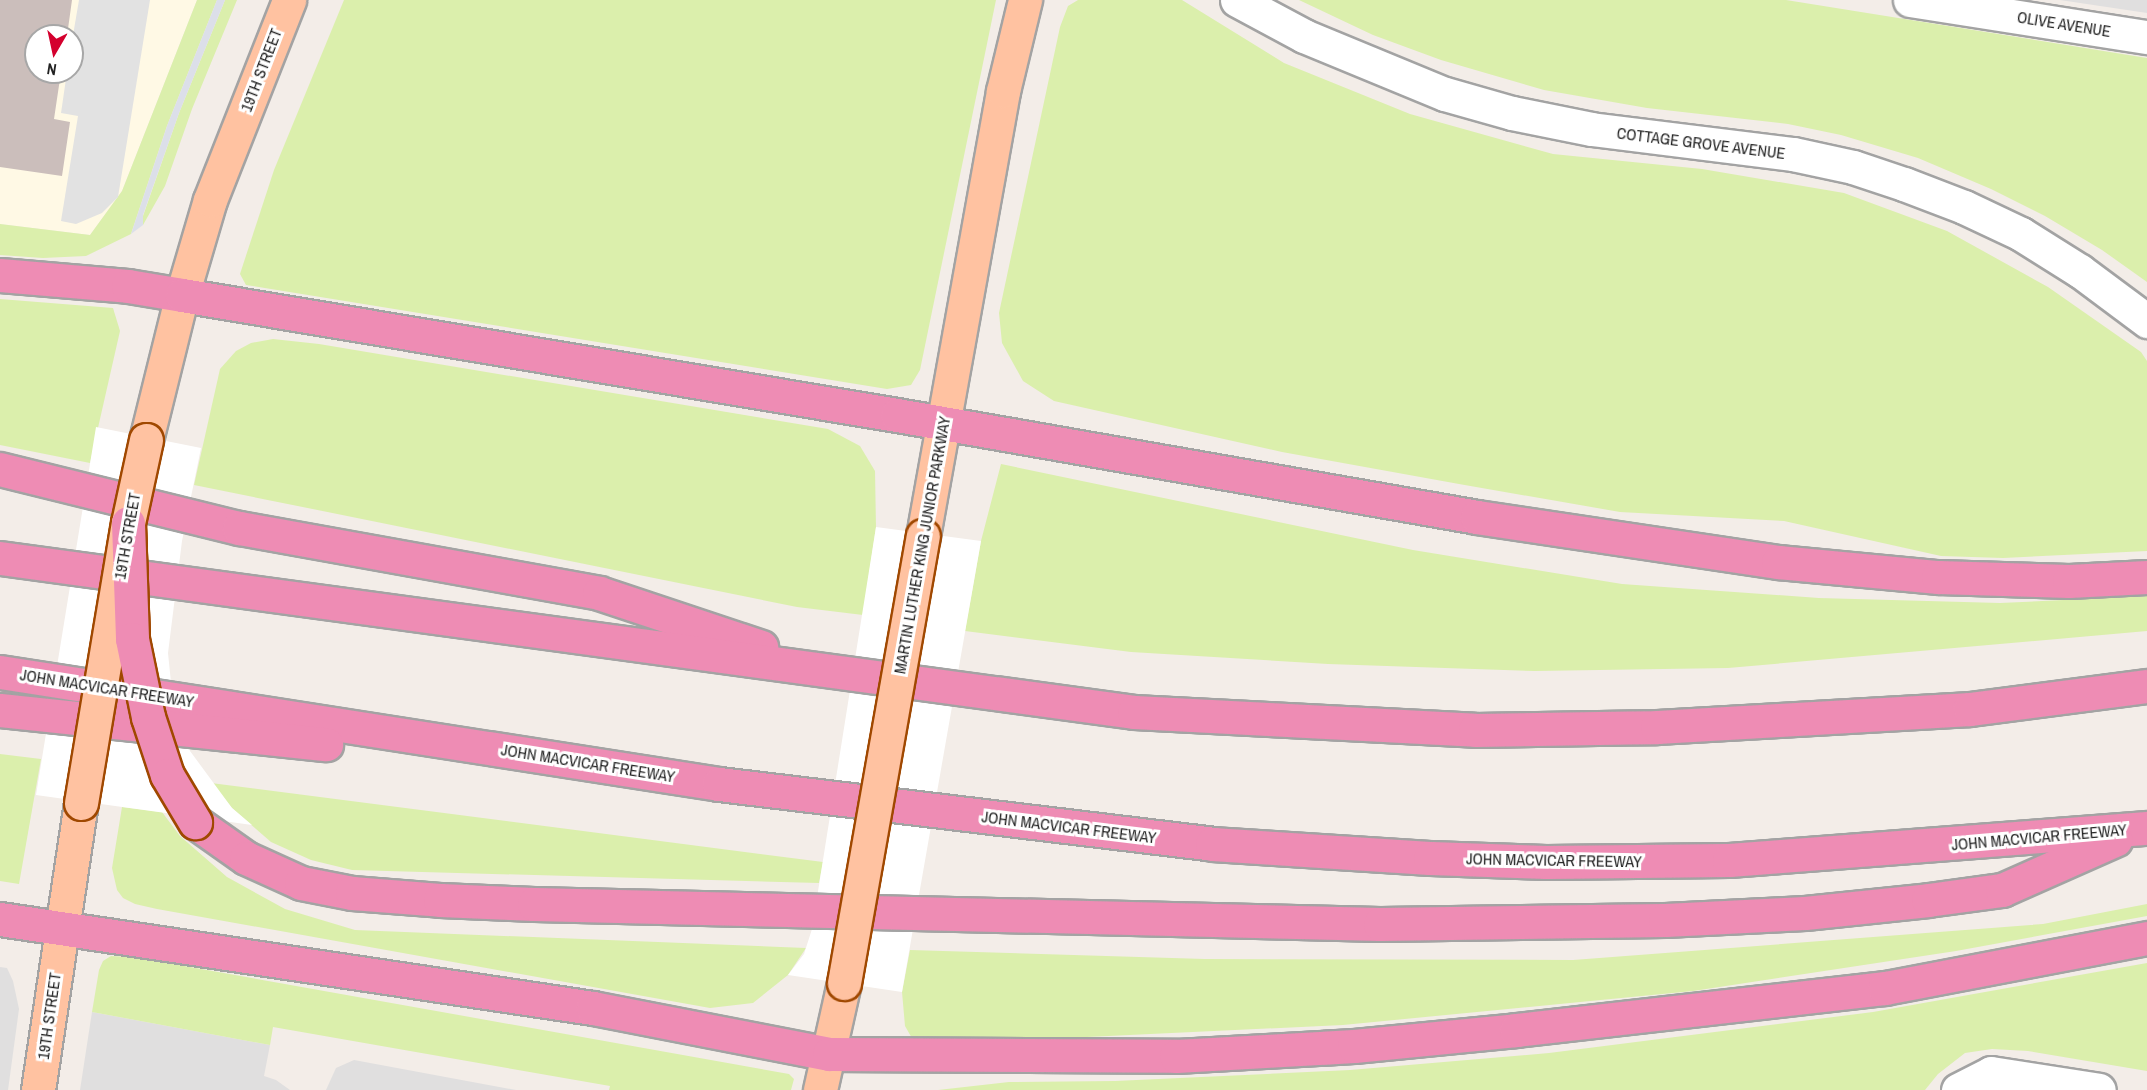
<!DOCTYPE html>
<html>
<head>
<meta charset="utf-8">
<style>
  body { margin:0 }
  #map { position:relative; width:2147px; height:1090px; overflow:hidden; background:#f3ede8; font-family:"Archivo Narrow",sans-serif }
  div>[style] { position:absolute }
  .residential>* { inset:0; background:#e0dfdf }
  .education>* { inset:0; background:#fff9e5 }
  .grass>* { inset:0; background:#dbefac }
  .parking>* { inset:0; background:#e2e2e2 }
  .plaza>* { inset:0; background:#dcdfe9 }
  .pier>* { inset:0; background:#fff }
  .building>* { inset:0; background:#cbbebb }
  .roads { filter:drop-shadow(2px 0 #a3a3a3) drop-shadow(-2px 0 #a3a3a3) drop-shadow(0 2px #a3a3a3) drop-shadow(0 -2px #a3a3a3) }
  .minor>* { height:33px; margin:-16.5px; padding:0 16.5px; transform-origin:16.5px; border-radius:16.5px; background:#fff }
  .major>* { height:33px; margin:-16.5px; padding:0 16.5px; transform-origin:16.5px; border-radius:16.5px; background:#ffc2a1 }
  .highway>* { height:33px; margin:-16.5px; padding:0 16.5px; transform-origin:16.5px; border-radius:16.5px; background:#ee8cb4 }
  .bridges { filter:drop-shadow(2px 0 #a04800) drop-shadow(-2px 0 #a04800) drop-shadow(0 2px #a04800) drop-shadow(0 -2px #a04800) }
  .major-bridge>* { height:33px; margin:-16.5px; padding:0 16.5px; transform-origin:16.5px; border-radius:16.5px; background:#ffc2a1 }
  .highway-bridge>* { height:33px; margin:-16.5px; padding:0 16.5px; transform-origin:16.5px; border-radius:16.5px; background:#ee8cb4 }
  span { translate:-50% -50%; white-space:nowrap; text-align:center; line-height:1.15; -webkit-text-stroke:6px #fff; paint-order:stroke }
  .street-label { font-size:16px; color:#222 }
  .north { position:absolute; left:24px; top:24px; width:60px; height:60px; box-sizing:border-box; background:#fff; border:2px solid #a7a7a7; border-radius:50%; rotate:189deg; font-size:16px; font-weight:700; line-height:24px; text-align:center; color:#222 }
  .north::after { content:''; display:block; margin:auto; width:21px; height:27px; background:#d4002e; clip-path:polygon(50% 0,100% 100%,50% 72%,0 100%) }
</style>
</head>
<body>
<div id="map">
  <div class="residential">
    <div style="clip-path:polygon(2060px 0,2147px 0,2147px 13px)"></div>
    <div style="clip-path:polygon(0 967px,7px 968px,13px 981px,19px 1009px,8px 1090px,0 1090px)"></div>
    <div style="clip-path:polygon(92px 1012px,270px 1045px,264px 1076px,276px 1080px,290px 1090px,80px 1090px)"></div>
    <div style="clip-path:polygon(354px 1060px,516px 1090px,326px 1090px,336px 1068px)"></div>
  </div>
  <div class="education">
    <div style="clip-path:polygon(evenodd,0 0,197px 0,122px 191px,90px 235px,0 224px,0 0,36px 36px,72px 36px,72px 72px,36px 72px,36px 36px)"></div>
  </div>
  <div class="grass">
    <div style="clip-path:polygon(197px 0,217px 0,167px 126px,131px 234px,86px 256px,43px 258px,0 255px,0 224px,90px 235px,122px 191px)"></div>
    <div style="clip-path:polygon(225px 0,237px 0,192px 109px,165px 186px,143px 225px,143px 216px,179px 113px)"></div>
    <div style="clip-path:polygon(344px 0,996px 0,920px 370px,911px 385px,887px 389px,246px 285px,240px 274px,274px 170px)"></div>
    <div style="clip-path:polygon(1078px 0,1182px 0,1284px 63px,1410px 114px,1553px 154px,1702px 169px,1844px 193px,1947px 231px,2048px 287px,2141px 352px,2147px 361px,2147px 551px,2003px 558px,1941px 556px,1784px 521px,1620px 512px,1459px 484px,1282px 452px,1054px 401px,1023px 381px,1002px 343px,999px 313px,1060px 27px,1068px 6px)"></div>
    <div style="clip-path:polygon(1299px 0,1786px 0,2147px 58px,2147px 282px,2102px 250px,2045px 216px,1991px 189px,1918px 158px,1841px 135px,1788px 124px,1647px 108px,1544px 90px,1441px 60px,1373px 35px)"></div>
    <div style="clip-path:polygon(0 299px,113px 308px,120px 331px,90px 463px,0 445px)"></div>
    <div style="clip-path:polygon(273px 339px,319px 344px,828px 429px,860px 446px,875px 471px,876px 527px,863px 615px,797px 607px,194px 485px,220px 369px,236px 351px,251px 343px)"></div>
    <div style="clip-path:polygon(1001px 464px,1413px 550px,1622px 584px,1819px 598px,2000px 603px,2147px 596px,2147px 631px,1728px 668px,1535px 671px,1328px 664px,1131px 652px,965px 631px,981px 541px)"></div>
    <div style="clip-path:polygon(0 754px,41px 759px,19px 884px,0 881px)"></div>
    <div style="clip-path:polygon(211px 783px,823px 862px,819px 883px,352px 870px,311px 860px,271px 842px,232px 808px)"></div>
    <div style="clip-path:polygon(122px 807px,162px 812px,180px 836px,227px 877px,285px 909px,355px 930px,806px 948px,788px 975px,753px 1003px,710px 1008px,157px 909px,135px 904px,123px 898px,117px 890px,112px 868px)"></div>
    <div style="clip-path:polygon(2147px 904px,2147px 916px,1956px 951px,1693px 991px,1343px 1025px,1066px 1038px,913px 1040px,905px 1026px,902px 992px,910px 950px,1205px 959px,1573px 960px,2043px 924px)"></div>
    <div style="clip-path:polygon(111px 956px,134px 957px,789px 1074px,794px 1079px,791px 1090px,609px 1090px,610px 1086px,273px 1027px,270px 1045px,92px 1012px,99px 970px,103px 961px)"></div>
    <div style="clip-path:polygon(2147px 963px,2147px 1071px,2028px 1051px,1992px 1049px,1965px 1053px,1938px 1074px,1925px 1090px,938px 1090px,1009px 1082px,1115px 1081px,1350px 1070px,1549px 1053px,1873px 1012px)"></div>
  </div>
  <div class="parking">
    <div style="clip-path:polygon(79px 0,150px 0,118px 197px,102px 213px,76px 224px,61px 221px,78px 116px,61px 113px,67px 72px,72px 72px,72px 41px)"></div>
  </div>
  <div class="plaza">
    <div style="clip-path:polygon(217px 0,225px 0,179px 113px,143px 215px,143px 225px,131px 234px,167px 126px)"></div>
  </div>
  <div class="pier">
    <div style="clip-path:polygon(96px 427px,201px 448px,182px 541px,168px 653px,172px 692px,190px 751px,232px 808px,252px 825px,36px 795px)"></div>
    <div style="clip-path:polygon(876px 527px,981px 541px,902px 992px,788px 975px,804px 954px,812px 929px)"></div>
  </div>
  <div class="building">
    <div style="clip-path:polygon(0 0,72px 0,67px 36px,36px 36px,36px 72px,61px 72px,54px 119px,70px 122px,62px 176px,0 167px)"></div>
  </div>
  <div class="roads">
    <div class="minor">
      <div style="left:1237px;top:0;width:76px;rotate:28.2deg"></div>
      <div style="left:1304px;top:36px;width:152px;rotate:22.4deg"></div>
      <div style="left:1445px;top:94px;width:70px;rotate:15.8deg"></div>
      <div style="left:1512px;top:113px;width:81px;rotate:11.4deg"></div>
      <div style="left:1591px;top:129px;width:204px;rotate:7.1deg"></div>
      <div style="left:1793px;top:154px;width:61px;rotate:12.2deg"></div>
      <div style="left:1853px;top:167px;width:54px;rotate:18.4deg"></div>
      <div style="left:1904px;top:184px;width:64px;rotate:21deg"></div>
      <div style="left:1964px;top:207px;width:63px;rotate:25.3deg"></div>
      <div style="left:2021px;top:234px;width:70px;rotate:32.1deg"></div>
      <div style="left:2080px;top:271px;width:84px;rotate:36.7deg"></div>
      <div style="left:1910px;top:0;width:240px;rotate:8.9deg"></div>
      <div style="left:1958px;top:1090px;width:37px;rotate:-27deg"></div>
      <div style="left:1991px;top:1073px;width:109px;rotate:8.9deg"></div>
    </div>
    <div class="major">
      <div style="left:146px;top:440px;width:149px;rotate:-76.1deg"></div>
      <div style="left:182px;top:295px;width:99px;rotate:-73.6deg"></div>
      <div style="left:210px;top:200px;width:215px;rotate:-68.4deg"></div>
      <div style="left:923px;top:536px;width:452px;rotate:-79.8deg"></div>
      <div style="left:1003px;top:91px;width:94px;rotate:-76.4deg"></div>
      <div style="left:38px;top:1090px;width:290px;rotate:-81.5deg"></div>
      <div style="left:820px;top:1090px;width:110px;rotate:-77.4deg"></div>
    </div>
    <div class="highway">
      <div style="left:0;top:275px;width:128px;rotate:4.9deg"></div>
      <div style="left:128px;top:286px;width:55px;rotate:9.5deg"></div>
      <div style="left:182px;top:295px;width:725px;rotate:9.53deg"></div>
      <div style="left:897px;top:415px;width:589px;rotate:9.97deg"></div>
      <div style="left:1477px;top:517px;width:304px;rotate:8.5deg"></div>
      <div style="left:1778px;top:562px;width:161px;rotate:5.4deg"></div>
      <div style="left:1938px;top:577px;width:131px;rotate:1.7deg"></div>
      <div style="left:2069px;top:581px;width:78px;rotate:-2.9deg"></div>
      <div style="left:0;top:469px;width:246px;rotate:13.9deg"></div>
      <div style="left:239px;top:528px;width:366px;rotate:10.2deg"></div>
      <div style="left:599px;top:593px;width:171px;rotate:18.4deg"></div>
      <div style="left:0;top:558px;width:1144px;rotate:7.73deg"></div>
      <div style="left:1134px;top:712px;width:341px;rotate:3deg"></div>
      <div style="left:1475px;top:730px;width:182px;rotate:-0.9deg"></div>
      <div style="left:1657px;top:727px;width:314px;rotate:-3.3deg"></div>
      <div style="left:1970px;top:709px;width:178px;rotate:-7.4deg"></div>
      <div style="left:0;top:672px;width:728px;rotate:8.85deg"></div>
      <div style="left:719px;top:784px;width:497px;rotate:6.9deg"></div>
      <div style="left:1212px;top:844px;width:218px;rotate:3.7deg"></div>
      <div style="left:1430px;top:858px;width:116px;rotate:2deg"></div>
      <div style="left:1546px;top:862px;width:183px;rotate:-0.6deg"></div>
      <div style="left:1729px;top:860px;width:419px;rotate:-4.4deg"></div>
      <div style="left:0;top:710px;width:328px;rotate:6deg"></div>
      <div style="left:195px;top:822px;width:62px;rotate:35.2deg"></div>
      <div style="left:246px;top:858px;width:60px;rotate:24.4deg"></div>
      <div style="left:301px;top:883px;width:52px;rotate:11.1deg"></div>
      <div style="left:352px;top:893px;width:88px;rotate:4.5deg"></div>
      <div style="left:440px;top:900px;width:94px;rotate:2.4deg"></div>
      <div style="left:534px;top:904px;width:846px;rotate:1.35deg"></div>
      <div style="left:1380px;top:924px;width:285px;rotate:-0.8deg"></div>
      <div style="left:1665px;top:920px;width:140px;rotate:-2.9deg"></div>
      <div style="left:1805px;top:913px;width:124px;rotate:-6deg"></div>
      <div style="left:1928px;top:900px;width:75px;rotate:-7.7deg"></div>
      <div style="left:2002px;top:890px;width:124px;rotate:-23.9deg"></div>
      <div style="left:0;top:919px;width:600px;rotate:8.54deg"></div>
      <div style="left:593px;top:1008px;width:240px;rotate:11deg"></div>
      <div style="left:829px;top:1054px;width:347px;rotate:0.3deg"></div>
      <div style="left:1176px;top:1056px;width:178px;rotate:-3.2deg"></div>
      <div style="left:1354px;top:1046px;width:163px;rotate:-5.6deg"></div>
      <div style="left:1516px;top:1030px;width:371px;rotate:-6.5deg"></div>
      <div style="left:1885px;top:988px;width:267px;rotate:-10.8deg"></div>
    </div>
  </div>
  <div class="bridges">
    <div class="major-bridge">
      <div style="left:81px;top:803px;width:284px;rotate:-80.5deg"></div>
      <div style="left:128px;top:523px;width:85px;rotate:-77.8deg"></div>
      <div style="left:844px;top:983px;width:454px;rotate:-80deg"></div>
    </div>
    <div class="highway-bridge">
      <div style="left:128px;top:523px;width:116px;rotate:88deg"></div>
      <div style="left:132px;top:639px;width:80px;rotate:78.4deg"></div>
      <div style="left:148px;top:717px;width:61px;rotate:71.9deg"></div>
      <div style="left:167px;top:775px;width:55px;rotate:59.2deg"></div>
    </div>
  </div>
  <div class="street-label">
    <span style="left:2064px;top:24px;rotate:9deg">OLIVE AVENUE</span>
    <span style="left:261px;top:70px;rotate:-69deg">19TH STREET</span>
    <span style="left:1701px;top:143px;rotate:7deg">COTTAGE GROVE AVENUE</span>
    <span style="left:127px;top:536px;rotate:-80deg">19TH STREET</span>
    <span style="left:922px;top:545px;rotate:-80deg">MARTIN LUTHER KING JUNIOR PARKWAY</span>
    <span style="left:107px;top:688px;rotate:9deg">JOHN MACVICAR FREEWAY</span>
    <span style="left:588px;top:763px;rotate:9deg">JOHN MACVICAR FREEWAY</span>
    <span style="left:1069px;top:827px;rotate:7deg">JOHN MACVICAR FREEWAY</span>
    <span style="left:2039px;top:837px;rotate:-5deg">JOHN MACVICAR FREEWAY</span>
    <span style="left:1554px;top:860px;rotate:1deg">JOHN MACVICAR FREEWAY</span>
    <span style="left:49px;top:1016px;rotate:-82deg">19TH STREET</span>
  </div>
  <div class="north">N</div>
</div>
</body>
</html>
